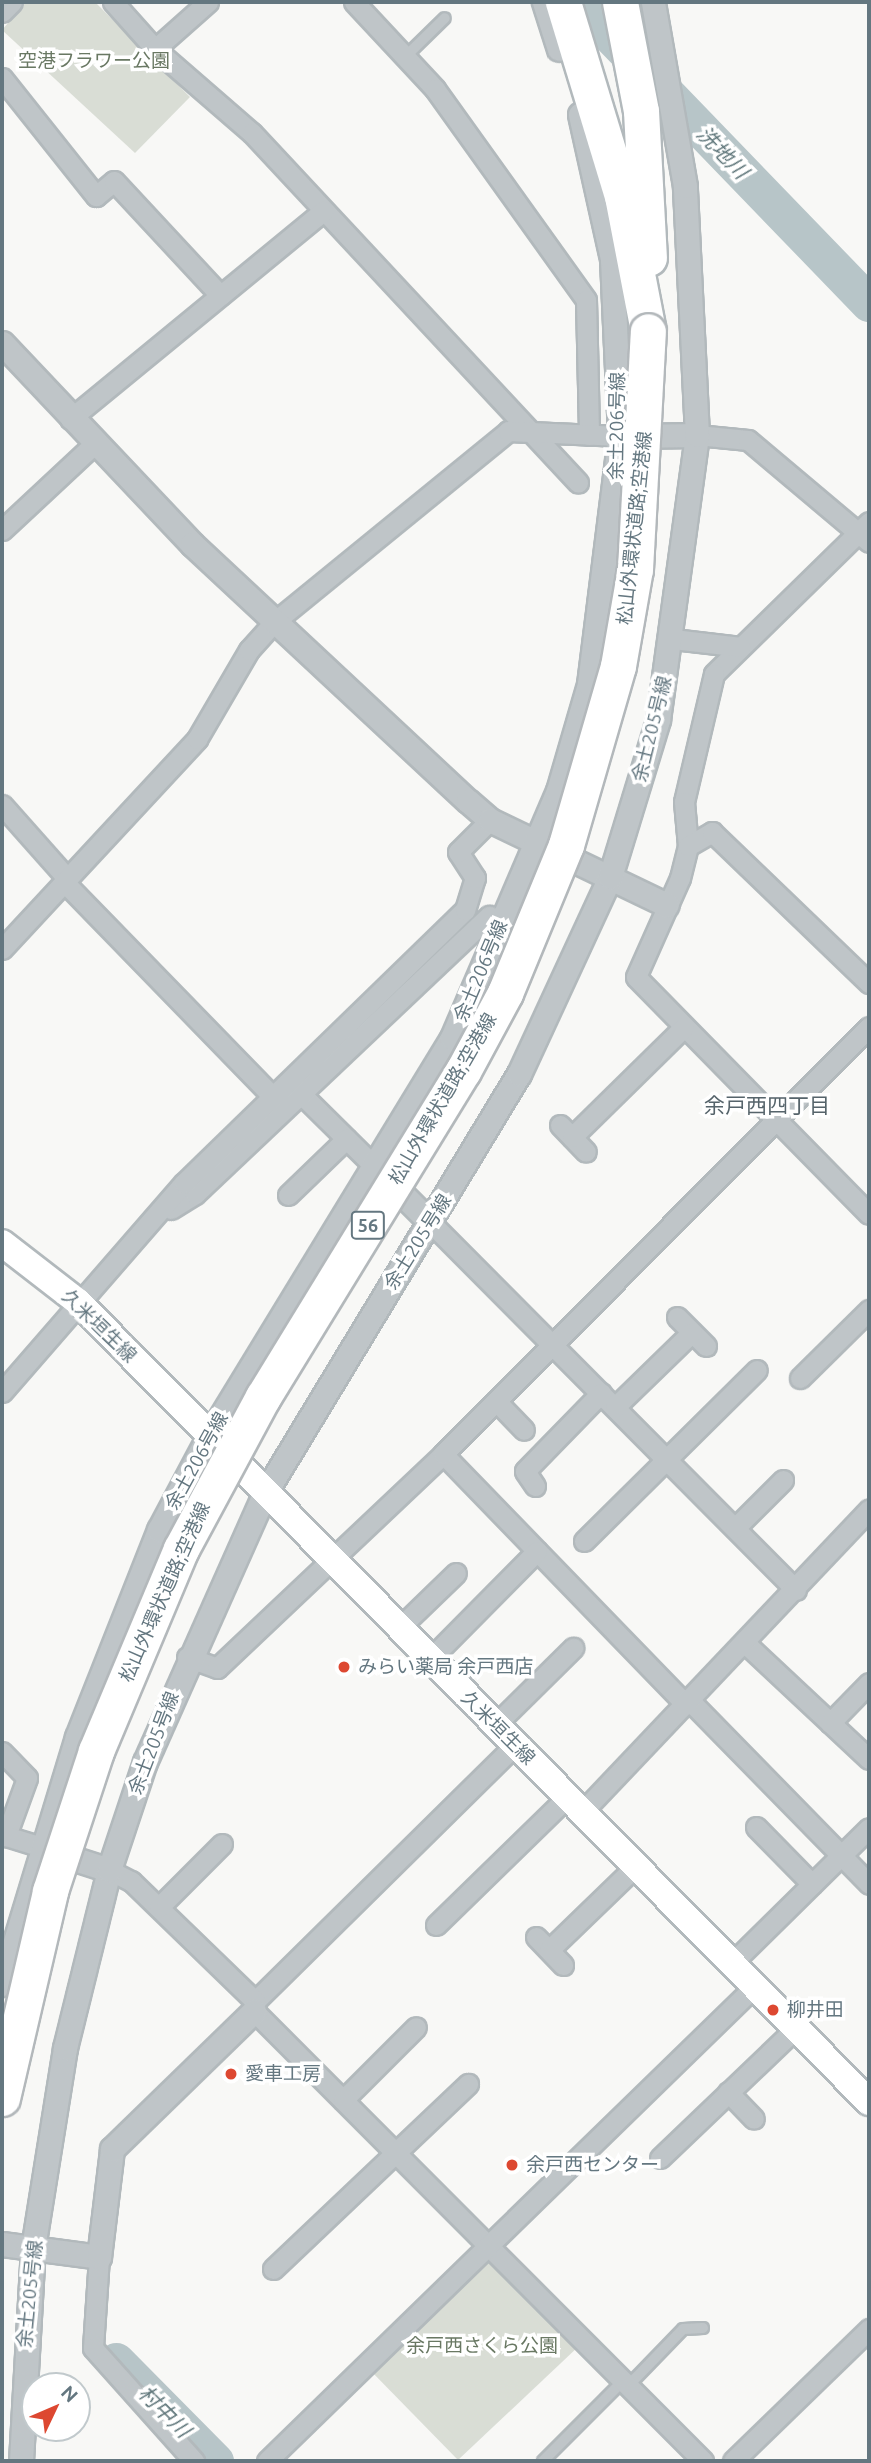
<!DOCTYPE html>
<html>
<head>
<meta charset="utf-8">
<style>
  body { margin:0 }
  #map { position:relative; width:871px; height:2463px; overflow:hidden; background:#f8f8f6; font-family:Ubuntu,"Noto Sans JP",sans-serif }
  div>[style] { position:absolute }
  .green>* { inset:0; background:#d9ddd5 }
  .river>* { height:37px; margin:-18.5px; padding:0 18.5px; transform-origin:18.5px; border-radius:18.5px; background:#b7c5c8 }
  .roads { filter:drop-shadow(2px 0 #b2b9bc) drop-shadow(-2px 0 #b2b9bc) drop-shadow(0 2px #b2b9bc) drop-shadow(0 -2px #b2b9bc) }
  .service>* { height:10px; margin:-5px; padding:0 5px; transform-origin:5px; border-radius:5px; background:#bfc5c8 }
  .minor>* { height:19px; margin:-9.5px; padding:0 9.5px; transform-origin:9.5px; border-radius:9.5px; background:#bfc5c8 }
  .tertiary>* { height:23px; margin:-11.5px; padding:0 11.5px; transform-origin:11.5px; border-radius:11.5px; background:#bfc5c8 }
  .secondary>* { height:26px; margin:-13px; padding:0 13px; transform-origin:13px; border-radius:13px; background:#fff }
  .motorway>* { height:35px; margin:-17.5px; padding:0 17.5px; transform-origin:17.5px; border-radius:17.5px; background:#fff }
  .bridges { filter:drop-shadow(2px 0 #b3b8bb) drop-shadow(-2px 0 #b3b8bb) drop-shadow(0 2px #b3b8bb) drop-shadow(0 -2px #b3b8bb) }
  .motorway-bridge>* { height:35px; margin:-17.5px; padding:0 17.5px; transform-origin:17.5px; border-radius:17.5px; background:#fff }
  .dots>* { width:19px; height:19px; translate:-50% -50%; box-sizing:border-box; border:4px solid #fff; border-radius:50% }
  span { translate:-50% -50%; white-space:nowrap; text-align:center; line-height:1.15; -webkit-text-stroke:7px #fff; paint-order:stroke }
  .shield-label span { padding:2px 5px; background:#fff; border:2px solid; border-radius:5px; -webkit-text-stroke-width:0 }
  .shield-label { font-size:18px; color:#647780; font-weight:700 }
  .park-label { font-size:19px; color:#697863 }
  .street-label { font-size:19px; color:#647780 }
  .poi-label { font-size:19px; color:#647780 }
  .left { translate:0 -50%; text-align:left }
  .water-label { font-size:21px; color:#5f767a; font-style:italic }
  .neighbourhood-label { font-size:21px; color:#56646b }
  .frame { position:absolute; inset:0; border:4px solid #647780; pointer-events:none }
  .north { position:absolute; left:21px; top:2372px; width:70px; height:70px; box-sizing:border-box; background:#fff; border:2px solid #c1c9cc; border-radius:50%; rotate:46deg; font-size:19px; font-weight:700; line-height:28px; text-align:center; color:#647780 }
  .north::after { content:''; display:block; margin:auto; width:24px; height:32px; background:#dd4831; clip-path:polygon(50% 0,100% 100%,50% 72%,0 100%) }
</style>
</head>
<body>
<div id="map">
  <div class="green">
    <div style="clip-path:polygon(26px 2px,95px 2px,190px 97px,135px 153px,2px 30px)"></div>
    <div style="clip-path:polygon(478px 2261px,495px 2261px,579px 2346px,458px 2460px,368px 2368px)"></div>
  </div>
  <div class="river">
    <div style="left:578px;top:2px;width:419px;rotate:46deg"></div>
    <div style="left:116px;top:2361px;width:141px;rotate:45.3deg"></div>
  </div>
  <div class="roads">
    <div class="service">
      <div style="left:406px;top:56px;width:54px;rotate:-44.3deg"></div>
      <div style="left:628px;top:2386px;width:79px;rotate:-46deg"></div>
      <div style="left:683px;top:2329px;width:20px;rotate:-3deg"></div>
      <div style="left:543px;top:2461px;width:113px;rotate:-45deg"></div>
    </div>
    <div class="minor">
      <div style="left:113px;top:2px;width:63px;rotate:48.2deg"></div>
      <div style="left:155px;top:49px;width:128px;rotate:40.9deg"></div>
      <div style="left:252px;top:133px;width:478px;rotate:47deg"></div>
      <div style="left:354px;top:2px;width:119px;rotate:47deg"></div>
      <div style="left:435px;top:89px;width:259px;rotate:54.4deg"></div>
      <div style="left:586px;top:300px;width:135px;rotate:88.7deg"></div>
      <div style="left:2px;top:12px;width:14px;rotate:-45deg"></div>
      <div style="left:155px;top:49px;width:71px;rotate:-41.6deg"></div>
      <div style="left:2px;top:78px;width:151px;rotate:51.5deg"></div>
      <div style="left:96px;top:196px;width:23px;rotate:-40deg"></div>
      <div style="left:114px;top:181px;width:156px;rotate:47.1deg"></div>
      <div style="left:70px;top:419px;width:328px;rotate:-39.4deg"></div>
      <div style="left:697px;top:435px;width:51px;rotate:5.6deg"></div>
      <div style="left:748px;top:440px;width:158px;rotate:40.1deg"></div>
      <div style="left:869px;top:522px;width:217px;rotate:135.6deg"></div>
      <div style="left:714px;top:674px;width:131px;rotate:103.2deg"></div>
      <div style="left:684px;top:802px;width:44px;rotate:84.8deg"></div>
      <div style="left:688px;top:846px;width:33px;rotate:104deg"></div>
      <div style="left:680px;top:878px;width:108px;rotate:114deg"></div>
      <div style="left:636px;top:977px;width:332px;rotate:45.5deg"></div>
      <div style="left:2px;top:530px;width:125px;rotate:-43deg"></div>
      <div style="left:673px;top:639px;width:68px;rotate:6.7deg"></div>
      <div style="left:2px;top:805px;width:96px;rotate:48.4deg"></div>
      <div style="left:688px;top:846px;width:28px;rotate:-30deg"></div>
      <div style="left:712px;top:832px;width:218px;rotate:43.9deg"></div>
      <div style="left:67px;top:885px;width:291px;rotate:45.8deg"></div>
      <div style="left:2px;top:949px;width:287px;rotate:-47.1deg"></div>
      <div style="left:197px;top:739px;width:103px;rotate:-59.7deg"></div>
      <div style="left:249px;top:650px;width:36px;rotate:-48deg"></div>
      <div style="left:273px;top:623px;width:303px;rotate:-39.2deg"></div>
      <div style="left:508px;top:431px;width:112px;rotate:2.6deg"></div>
      <div style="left:289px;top:1082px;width:122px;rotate:44.7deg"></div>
      <div style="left:560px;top:1125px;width:37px;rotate:46deg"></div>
      <div style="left:572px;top:1137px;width:157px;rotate:-44.5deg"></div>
      <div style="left:288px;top:1195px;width:81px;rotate:-44deg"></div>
      <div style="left:171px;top:1209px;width:28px;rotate:-32deg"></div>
      <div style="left:195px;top:1194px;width:405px;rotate:-43.4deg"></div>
      <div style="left:430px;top:1222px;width:519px;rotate:45.16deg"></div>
      <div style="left:677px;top:1317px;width:41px;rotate:45deg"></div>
      <div style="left:800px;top:1378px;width:97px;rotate:-44.6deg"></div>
      <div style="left:2px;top:1392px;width:277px;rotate:-49deg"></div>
      <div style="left:184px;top:1183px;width:392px;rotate:-44.2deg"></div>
      <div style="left:465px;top:910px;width:34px;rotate:-73deg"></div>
      <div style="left:475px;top:878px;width:31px;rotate:-123deg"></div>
      <div style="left:458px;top:852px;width:45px;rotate:-45deg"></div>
      <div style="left:496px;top:1401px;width:40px;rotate:46deg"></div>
      <div style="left:615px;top:1407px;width:107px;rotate:-44.2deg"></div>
      <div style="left:443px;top:1454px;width:349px;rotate:45.9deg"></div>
      <div style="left:535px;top:1486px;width:18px;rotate:-124deg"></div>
      <div style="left:525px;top:1471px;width:109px;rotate:-45.7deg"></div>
      <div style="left:735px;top:1528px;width:68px;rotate:-45deg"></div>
      <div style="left:584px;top:1541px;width:243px;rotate:-44.7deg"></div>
      <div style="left:399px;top:1628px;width:79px;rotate:-44deg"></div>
      <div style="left:746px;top:1644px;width:168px;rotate:43.1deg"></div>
      <div style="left:187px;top:1657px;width:32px;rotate:20deg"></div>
      <div style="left:217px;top:1668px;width:311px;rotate:-43.4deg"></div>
      <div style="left:443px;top:1454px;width:603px;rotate:-45.07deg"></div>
      <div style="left:430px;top:1659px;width:152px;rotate:-45.3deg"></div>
      <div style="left:690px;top:1701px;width:256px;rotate:45.6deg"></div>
      <div style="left:830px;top:1723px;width:56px;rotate:-45.7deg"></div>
      <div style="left:495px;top:1725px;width:110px;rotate:-44.6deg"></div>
      <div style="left:515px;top:1745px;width:365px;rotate:135.4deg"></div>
      <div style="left:255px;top:2001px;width:10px;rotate:96deg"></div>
      <div style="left:254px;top:2011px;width:636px;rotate:45.06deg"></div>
      <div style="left:2px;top:1752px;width:36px;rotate:46deg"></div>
      <div style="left:27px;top:1778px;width:62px;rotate:109.9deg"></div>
      <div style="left:6px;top:1836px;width:37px;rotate:17deg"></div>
      <div style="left:582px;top:1812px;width:417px;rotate:-46.5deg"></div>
      <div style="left:756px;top:1827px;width:80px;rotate:45.5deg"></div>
      <div style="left:109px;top:1870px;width:25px;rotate:27deg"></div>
      <div style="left:131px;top:1881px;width:173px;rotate:44.1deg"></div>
      <div style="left:159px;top:1907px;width:89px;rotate:-45deg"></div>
      <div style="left:436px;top:1925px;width:183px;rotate:-44.3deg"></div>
      <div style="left:536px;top:1937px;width:39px;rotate:46deg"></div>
      <div style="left:549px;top:1950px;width:121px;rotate:-44deg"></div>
      <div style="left:732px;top:1963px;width:192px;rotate:-44.6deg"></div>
      <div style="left:728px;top:2092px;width:37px;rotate:46deg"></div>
      <div style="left:343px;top:2100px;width:103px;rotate:-45deg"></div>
      <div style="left:660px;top:2158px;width:188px;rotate:-43.7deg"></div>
      <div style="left:99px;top:2257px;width:91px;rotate:93.8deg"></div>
      <div style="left:93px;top:2348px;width:152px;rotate:48.2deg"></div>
      <div style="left:273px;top:2269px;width:269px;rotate:-43.5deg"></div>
      <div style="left:267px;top:2461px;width:681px;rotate:-44.23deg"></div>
      <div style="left:733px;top:2461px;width:190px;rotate:-44.1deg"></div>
    </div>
    <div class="tertiary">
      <div style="left:544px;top:2px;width:49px;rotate:72.3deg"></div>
      <div style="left:2px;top:343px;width:277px;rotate:46.6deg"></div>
      <div style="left:192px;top:544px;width:377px;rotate:43deg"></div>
      <div style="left:468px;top:801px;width:29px;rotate:41deg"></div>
      <div style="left:490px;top:820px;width:196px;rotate:25.7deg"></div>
      <div style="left:630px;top:436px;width:67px;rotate:-0.9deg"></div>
      <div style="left:383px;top:1175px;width:66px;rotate:45deg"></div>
      <div style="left:50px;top:1851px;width:62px;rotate:17.9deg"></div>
      <div style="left:2px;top:1984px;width:258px;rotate:-73.1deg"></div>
      <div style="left:77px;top:1737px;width:223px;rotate:-68.4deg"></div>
      <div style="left:159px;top:1530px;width:106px;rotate:-62deg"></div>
      <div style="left:209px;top:1436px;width:466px;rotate:-58.6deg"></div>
      <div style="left:452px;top:1038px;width:269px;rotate:-66.8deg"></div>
      <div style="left:558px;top:791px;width:111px;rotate:-73.8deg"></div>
      <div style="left:589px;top:684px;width:250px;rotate:-82.9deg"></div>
      <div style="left:620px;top:436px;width:177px;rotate:-92.6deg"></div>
      <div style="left:612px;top:259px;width:148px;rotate:-102.5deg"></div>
      <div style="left:2px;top:2244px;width:98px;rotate:7.6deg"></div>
      <div style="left:99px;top:2257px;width:109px;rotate:-83.1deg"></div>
      <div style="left:112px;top:2149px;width:198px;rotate:-44.2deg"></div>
      <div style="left:21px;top:2461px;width:213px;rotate:-86.8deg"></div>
      <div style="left:33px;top:2248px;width:203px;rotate:-80.9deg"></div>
      <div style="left:65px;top:2048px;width:183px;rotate:-76.1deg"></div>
      <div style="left:109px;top:1870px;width:114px;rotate:-71.6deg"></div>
      <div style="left:145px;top:1762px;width:295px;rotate:-66deg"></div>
      <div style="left:265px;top:1493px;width:490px;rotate:-58.8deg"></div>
      <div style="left:519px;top:1074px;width:217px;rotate:-65.2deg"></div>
      <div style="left:610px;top:877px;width:164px;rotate:-73deg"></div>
      <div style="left:658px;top:720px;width:288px;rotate:-82.2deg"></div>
      <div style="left:697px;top:435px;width:249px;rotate:-92.8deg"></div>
      <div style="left:685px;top:186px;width:187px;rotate:-99.9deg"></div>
    </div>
    <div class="secondary">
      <div style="left:2px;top:1243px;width:96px;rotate:37.8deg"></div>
      <div style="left:78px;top:1302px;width:1125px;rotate:45.32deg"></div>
    </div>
    <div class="motorway">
      <div style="left:563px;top:2px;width:203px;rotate:73.1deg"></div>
      <div style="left:622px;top:196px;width:137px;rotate:79.1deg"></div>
      <div style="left:620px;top:2px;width:111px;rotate:79.1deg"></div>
      <div style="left:641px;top:111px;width:147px;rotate:86.9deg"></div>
    </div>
  </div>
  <div class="bridges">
    <div class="motorway-bridge">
      <div style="left:2px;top:2098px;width:212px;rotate:-76.9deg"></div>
      <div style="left:50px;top:1891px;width:147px;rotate:-71.8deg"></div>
      <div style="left:96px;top:1751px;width:219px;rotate:-67.2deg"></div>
      <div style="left:181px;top:1549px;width:173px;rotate:-61.7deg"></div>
      <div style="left:263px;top:1397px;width:382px;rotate:-58.5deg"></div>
      <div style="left:463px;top:1071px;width:89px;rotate:-61.7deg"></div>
      <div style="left:505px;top:993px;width:160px;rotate:-67.6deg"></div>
      <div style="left:566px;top:845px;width:186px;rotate:-73.8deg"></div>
      <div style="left:618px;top:666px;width:98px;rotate:-80.1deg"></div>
      <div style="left:635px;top:569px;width:238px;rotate:-86.9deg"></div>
    </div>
  </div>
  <div class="dots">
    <div style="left:344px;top:1667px;background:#dd4831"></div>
    <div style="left:773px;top:2010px;background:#dd4831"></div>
    <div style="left:231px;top:2074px;background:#dd4831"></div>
    <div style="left:512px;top:2165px;background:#dd4831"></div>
  </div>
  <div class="shield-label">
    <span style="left:368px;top:1225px">56</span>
  </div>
  <div class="park-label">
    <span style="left:94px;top:61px">空港フラワー公園</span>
    <span style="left:482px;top:2346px">余戸西さくら公園</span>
  </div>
  <div class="street-label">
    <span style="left:617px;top:426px;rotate:-89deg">余土206号線</span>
    <span style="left:635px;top:528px;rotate:-84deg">松山外環状道路;空港線</span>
    <span style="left:652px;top:729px;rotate:-76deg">余土205号線</span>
    <span style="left:481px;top:971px;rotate:-67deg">余土206号線</span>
    <span style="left:443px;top:1099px;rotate:-60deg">松山外環状道路;空港線</span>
    <span style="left:418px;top:1242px;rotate:-58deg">余土205号線</span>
    <span style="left:99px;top:1326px;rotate:44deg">久米垣生線</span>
    <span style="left:197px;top:1461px;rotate:-61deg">余土206号線</span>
    <span style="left:165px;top:1592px;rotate:-66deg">松山外環状道路;空港線</span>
    <span style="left:498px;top:1728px;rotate:45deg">久米垣生線</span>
    <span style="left:154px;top:1743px;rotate:-69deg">余土205号線</span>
    <span style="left:30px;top:2294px;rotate:-84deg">余土205号線</span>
  </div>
  <div class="poi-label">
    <span class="left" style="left:358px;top:1667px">みらい薬局 余戸西店</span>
    <span class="left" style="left:787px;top:2010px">柳井田</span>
    <span class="left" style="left:245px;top:2074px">愛車工房</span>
    <span class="left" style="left:526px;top:2165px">余戸西センター</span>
  </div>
  <div class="water-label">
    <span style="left:723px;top:152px;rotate:46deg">洗地川</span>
    <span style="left:165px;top:2411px;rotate:45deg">村中川</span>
  </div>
  <div class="neighbourhood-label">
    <span style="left:767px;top:1105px">余戸西四丁目</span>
  </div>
  <div class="frame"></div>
  <div class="north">N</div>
</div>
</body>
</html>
